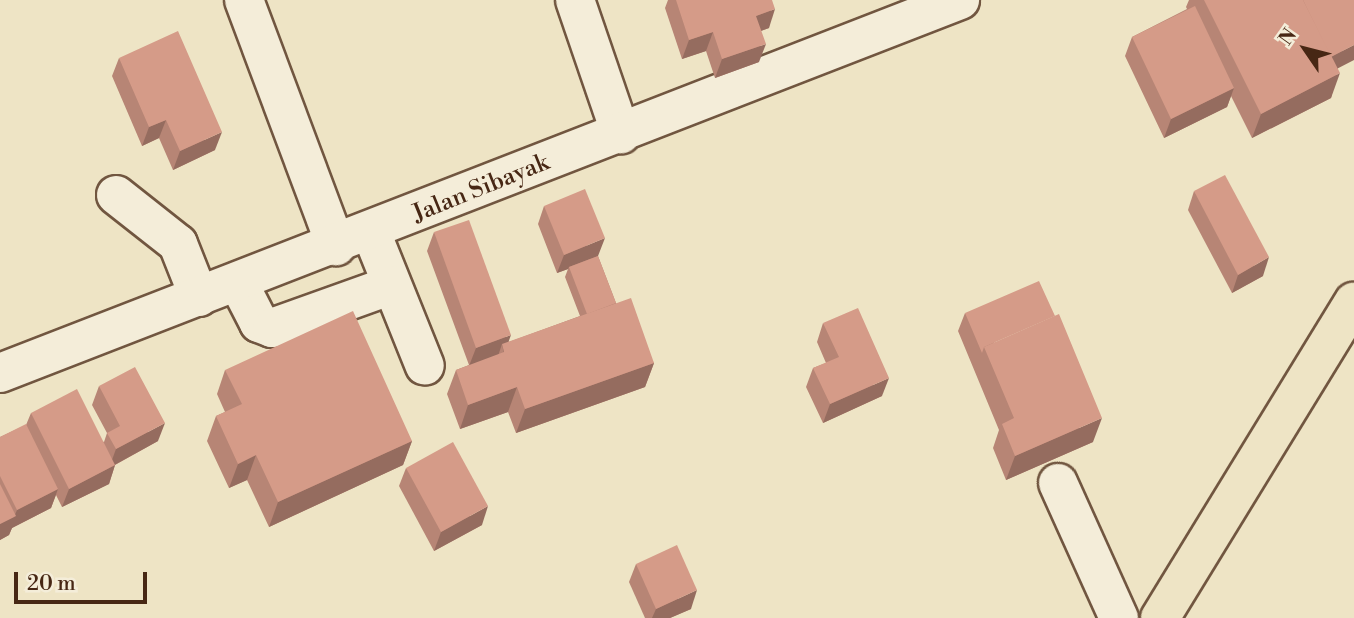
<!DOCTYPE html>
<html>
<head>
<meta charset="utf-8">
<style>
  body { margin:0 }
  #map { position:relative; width:1354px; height:618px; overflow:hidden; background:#eee4c5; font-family:"Libre Bodoni",serif }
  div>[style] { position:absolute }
  .roads { filter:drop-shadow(2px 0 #715640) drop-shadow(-2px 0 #715640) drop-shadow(0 2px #715640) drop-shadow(0 -2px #715640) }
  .minor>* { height:38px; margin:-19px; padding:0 19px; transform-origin:19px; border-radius:19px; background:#f4edd9 }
  .major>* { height:38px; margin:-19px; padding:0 19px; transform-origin:19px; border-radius:19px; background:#eee4c5 }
  .wall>* { inset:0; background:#b78575 }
  .shaded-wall>* { inset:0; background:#956c5f }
  .building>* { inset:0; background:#d59b88 }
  span { translate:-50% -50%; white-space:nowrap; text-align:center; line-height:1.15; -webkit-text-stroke:5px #f4edd9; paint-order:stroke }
  .street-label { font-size:24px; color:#472714 }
  .north { position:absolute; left:1270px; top:14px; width:70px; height:70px; -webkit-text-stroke:5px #f4edd9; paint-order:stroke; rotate:305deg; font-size:19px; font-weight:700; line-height:28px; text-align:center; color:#472714 }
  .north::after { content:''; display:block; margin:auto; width:24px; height:32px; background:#472714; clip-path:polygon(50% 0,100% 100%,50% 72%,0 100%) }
  .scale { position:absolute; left:14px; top:572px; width:133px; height:32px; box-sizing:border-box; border:4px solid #472714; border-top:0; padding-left:9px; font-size:21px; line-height:24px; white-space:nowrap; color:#472714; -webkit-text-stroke:5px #f4edd9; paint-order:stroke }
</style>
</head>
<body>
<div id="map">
  <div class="roads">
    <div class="minor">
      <div style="left:244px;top:0;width:263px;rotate:69.5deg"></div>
      <div style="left:575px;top:0;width:142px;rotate:71.1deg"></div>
      <div style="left:116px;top:195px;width:79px;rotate:38.3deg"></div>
      <div style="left:178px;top:244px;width:57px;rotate:68.4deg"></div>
      <div style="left:371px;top:232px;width:144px;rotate:68.1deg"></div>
      <div style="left:238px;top:282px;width:46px;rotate:62.9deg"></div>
      <div style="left:259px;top:323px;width:14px;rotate:21deg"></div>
      <div style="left:272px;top:328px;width:127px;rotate:-19.7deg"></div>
      <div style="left:0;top:373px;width:1030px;rotate:-21.23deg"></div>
      <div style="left:1058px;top:483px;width:148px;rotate:65.7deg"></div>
    </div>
    <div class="major">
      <div style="left:1160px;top:618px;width:371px;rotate:-58.5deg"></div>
    </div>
  </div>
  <div class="wall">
    <div style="clip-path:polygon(668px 0,772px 0,769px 28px,761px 31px,759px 62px,715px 78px,706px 51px,682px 59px,665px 8px)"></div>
    <div style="clip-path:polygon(1189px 0,1354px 0,1331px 98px,1252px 138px,1231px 96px,1227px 107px,1164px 138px,1125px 56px,1132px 37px,1187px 9px,1186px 7px)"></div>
    <div style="clip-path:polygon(119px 58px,215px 150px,173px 170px,159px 138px,142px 146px,112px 76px)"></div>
    <div style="clip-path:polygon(1194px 191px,1263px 276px,1232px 293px,1188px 210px)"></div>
    <div style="clip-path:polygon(544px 206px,598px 256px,616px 303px,654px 363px,645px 387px,516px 433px,508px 412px,460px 429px,447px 394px,456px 370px,469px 365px,427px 251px,434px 232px,509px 342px,580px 316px,565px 277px,568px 269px,557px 273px,538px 224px)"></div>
    <div style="clip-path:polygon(965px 313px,1093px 442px,1006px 480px,993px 448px,999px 430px,958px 331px)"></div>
    <div style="clip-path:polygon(823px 323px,882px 396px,823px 423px,806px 387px,813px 368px,826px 363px,817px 342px)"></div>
    <div style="clip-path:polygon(225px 370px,412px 441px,403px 465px,269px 527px,247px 480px,229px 488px,207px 441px,216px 416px,225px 412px,217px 394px)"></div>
    <div style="clip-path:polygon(99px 386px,158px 441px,115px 465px,109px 484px,62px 507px,56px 495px,51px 508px,12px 528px,9px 535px,0 540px,0 437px,26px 425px,31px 413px,104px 442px,107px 433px,92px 405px)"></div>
    <div style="clip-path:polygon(406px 468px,482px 525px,434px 551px,399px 486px)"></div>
    <div style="clip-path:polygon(636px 564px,691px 609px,670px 618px,645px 618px,629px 582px)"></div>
  </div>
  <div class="shaded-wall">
    <div style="clip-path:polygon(775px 9px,769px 28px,749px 35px,756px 16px)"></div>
    <div style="clip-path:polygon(713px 32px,706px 51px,682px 59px,689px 40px)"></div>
    <div style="clip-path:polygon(766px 44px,759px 62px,715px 78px,722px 59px)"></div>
    <div style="clip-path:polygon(1354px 45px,1354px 60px,1321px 77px,1328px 58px)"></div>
    <div style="clip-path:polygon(1340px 73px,1331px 98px,1252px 138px,1261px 114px)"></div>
    <div style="clip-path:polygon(1234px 88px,1227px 107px,1164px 138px,1171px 119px)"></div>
    <div style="clip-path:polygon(166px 120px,159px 138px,142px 146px,149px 127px)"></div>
    <div style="clip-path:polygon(222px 132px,215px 150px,173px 170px,180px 151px)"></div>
    <div style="clip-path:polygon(605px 238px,598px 256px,569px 267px,568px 269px,557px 273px,564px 255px)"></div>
    <div style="clip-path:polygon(1269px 257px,1263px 276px,1232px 293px,1238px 275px)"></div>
    <div style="clip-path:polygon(511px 335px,504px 354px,502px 344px,498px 356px,469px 366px,476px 348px)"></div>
    <div style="clip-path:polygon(654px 363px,645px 387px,516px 433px,525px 409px)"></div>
    <div style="clip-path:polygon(889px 378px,882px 396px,823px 423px,830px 404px)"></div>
    <div style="clip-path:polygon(517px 387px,508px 412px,460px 429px,468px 405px)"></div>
    <div style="clip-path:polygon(1102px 418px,1093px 442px,1006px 480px,1015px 456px)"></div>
    <div style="clip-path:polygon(165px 423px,158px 441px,109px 468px,116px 449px)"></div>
    <div style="clip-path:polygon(412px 441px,403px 465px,269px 527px,278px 502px)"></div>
    <div style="clip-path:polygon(256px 455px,247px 480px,229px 488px,238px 464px)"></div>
    <div style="clip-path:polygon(115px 465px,109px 484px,62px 507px,69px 489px)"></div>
    <div style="clip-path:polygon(58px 489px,51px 508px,12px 528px,9px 535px,0 540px,0 524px,14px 517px,17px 510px)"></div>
    <div style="clip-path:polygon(488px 506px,482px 525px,434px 551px,441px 532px)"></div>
    <div style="clip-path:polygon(697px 590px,691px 609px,670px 618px,652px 618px,656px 609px)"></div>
  </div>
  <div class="building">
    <div style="clip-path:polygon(676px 0,772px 0,775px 9px,756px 16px,766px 44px,722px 59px,713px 32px,689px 40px)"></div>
    <div style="clip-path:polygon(1204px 0,1303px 0,1340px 73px,1261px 114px)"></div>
    <div style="clip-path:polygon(1303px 0,1354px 0,1354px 45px,1331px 57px)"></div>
    <div style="clip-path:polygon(1195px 6px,1234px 88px,1171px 119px,1132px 37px)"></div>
    <div style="clip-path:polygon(178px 31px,222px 132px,180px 151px,166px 120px,149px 127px,119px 58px)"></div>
    <div style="clip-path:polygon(1225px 175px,1269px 257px,1238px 275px,1194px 191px)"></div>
    <div style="clip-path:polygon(585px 189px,605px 238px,564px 255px,544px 206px)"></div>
    <div style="clip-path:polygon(469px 220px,511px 335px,476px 348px,434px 232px)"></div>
    <div style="clip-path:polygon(598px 256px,616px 303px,587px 314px,569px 267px)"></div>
    <div style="clip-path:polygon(1039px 281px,1055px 316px,984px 347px,982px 353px,965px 313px)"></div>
    <div style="clip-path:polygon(631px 298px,654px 363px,525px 409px,517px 387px,468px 405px,456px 370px,504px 352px,502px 344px)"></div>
    <div style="clip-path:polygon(858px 308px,889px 378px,830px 404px,813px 368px,839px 357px,823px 323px)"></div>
    <div style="clip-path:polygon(353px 311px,412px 441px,278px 502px,256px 455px,238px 464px,216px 416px,242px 404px,225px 370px)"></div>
    <div style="clip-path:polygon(1059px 314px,1102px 418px,1015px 456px,1002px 424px,1014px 418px,984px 347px)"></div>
    <div style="clip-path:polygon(135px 367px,165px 423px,116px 449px,107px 433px,120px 426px,99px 386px)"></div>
    <div style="clip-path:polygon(77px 389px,115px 465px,69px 489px,31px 413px)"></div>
    <div style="clip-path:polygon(26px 424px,58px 489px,17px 510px,0 476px,0 437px)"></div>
    <div style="clip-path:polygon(453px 442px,488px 506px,441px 532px,406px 468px)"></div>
    <div style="clip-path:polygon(0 484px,16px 516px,0 524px)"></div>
    <div style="clip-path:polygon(677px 545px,697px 590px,656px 609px,636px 564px)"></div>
  </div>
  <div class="street-label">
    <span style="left:481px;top:189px;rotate:-22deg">Jalan Sibayak</span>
  </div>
  <div class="north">N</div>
  <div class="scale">20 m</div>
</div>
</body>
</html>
